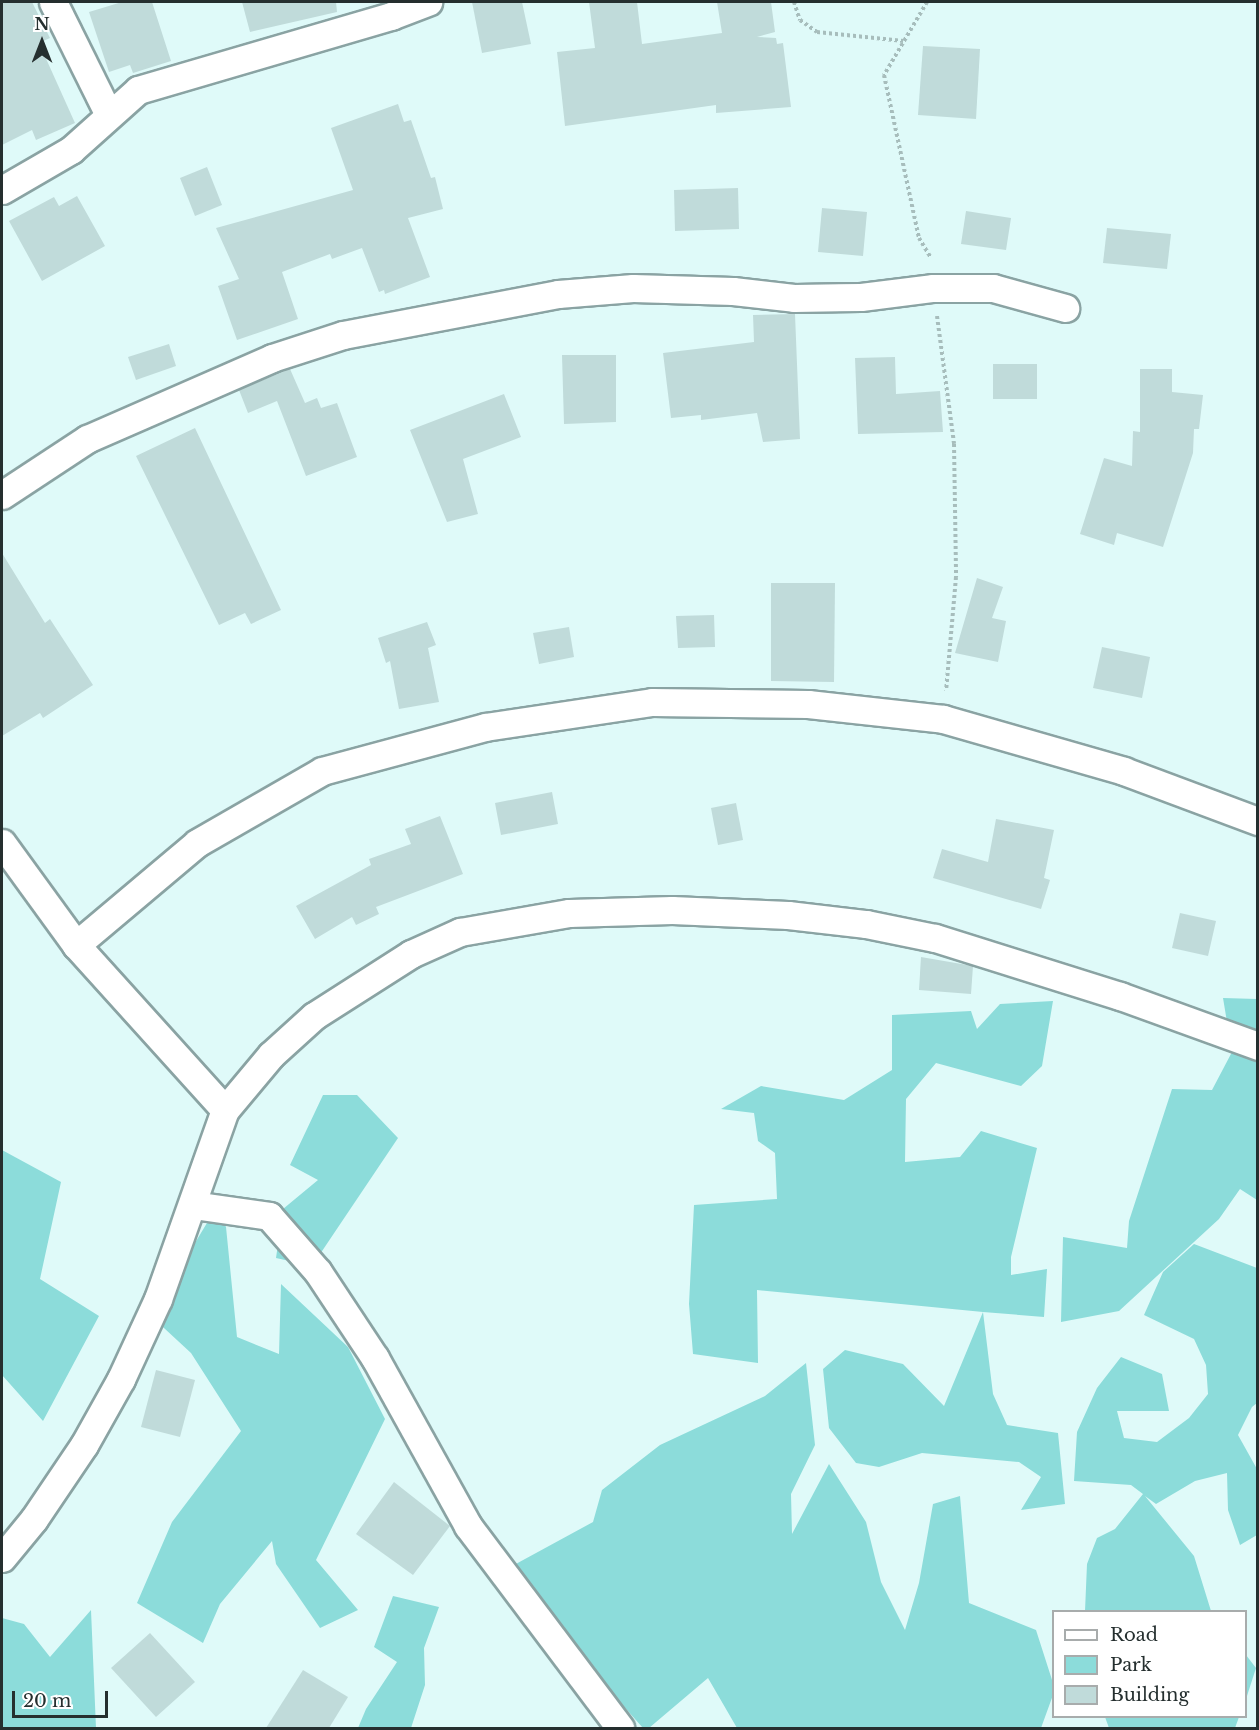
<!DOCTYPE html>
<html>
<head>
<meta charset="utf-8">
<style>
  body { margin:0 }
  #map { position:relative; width:1259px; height:1730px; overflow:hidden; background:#dffaf9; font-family:"Libre Baskerville",serif }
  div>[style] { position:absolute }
  .green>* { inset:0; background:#8cdcda }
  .building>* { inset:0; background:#c0dbda }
  .path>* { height:4px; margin-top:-2px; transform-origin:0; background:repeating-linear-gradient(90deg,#a7bdbc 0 3px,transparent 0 6px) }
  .roads { filter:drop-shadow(2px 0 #8aa3a3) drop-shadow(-2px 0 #8aa3a3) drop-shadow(0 2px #8aa3a3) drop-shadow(0 -2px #8aa3a3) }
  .minor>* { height:27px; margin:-13.5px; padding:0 13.5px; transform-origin:13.5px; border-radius:13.5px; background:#fff }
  span { translate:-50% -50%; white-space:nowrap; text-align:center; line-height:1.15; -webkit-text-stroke:4.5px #fff; paint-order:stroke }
  .frame { position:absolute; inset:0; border:3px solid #252f2f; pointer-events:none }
  .legend { position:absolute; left:1052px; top:1610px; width:195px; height:108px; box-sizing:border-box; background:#fff; border:2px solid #a8acac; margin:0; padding:8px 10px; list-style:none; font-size:18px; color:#252f2f }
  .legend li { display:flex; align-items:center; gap:12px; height:30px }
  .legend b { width:30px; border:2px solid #a8acac }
  .north { position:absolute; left:12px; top:12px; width:60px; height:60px; -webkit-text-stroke:4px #fff; paint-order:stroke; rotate:0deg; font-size:16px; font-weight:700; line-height:24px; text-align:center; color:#252f2f }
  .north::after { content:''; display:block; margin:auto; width:21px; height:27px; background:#252f2f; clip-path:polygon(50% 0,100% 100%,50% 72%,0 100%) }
  .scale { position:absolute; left:12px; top:1691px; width:96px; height:27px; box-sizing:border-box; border:3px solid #252f2f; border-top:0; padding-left:8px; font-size:18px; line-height:21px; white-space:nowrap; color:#252f2f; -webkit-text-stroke:4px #fff; paint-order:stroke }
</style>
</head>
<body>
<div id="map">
  <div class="green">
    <div style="clip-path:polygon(1223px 998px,1257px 999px,1257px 1200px,1240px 1189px,1219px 1219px,1119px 1311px,1061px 1322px,1063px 1237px,1127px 1248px,1129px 1221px,1172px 1089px,1212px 1090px,1232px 1052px)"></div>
    <div style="clip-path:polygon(1053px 1001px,1042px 1066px,1021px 1086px,936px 1063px,906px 1099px,905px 1162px,960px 1157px,981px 1131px,1037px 1148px,1011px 1257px,1011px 1275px,1047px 1269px,1044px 1317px,983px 1312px,993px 1394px,1007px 1425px,1058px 1433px,1065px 1504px,1021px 1510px,1041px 1477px,1019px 1462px,922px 1453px,879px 1467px,856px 1463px,829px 1428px,823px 1369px,845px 1350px,903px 1364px,944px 1406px,983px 1312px,757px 1290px,758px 1363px,693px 1354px,689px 1304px,694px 1205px,777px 1199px,775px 1153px,758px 1141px,754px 1113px,721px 1109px,761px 1086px,844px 1100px,892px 1070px,892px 1015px,971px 1011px,977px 1029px,1000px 1004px)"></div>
    <div style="clip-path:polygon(323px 1095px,357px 1095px,398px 1138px,312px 1266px,276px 1258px,283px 1209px,318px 1180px,290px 1165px)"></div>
    <div style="clip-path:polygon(2px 1150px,61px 1182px,40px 1279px,99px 1316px,43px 1421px,2px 1375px)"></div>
    <div style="clip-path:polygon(216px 1208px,226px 1227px,237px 1337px,279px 1354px,281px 1284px,348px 1347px,385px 1419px,316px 1560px,358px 1610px,320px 1628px,276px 1564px,272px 1541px,220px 1604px,203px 1643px,137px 1603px,172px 1522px,241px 1431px,191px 1353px,151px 1316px)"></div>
    <div style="clip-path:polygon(1194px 1244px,1257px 1268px,1257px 1403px,1252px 1407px,1238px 1435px,1257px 1469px,1257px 1535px,1240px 1545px,1228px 1510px,1227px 1473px,1195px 1481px,1156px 1504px,1145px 1496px,1194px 1556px,1211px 1611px,1085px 1611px,1087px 1564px,1097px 1538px,1115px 1529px,1143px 1494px,1131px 1485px,1074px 1481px,1077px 1432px,1097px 1388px,1121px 1357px,1162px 1374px,1169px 1411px,1117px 1411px,1124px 1438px,1157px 1442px,1189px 1418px,1208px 1394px,1206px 1365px,1194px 1339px,1144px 1315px,1163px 1272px)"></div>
    <div style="clip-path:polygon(806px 1363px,815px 1445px,791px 1494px,792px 1534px,829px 1464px,866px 1522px,881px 1582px,905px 1630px,919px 1583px,933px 1504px,960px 1496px,969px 1603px,1036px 1630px,1053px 1683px,1053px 1695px,1041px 1728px,737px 1728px,708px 1678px,649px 1728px,643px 1728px,503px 1571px,593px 1522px,602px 1490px,660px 1445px,765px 1396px)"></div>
    <div style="clip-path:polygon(393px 1596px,439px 1607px,424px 1648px,425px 1685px,411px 1728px,358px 1728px,366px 1709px,397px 1662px,374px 1647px)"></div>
    <div style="clip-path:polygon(91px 1610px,96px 1728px,2px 1728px,2px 1618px,24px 1624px,50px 1657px)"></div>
    <div style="clip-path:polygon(1246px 1655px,1256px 1668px,1246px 1699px)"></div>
    <div style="clip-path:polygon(1105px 1717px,1105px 1716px,1239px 1717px,1235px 1728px,1109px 1728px)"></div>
  </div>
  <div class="building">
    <div style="clip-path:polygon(2px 2px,32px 2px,50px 38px,39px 43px,75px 123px,36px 140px,32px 130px,2px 145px)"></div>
    <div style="clip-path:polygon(122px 2px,152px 2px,171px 61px,133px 73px,130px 65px,109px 72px,89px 12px)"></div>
    <div style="clip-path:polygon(242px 2px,336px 2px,337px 12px,250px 32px)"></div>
    <div style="clip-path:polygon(472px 2px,522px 2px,531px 44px,482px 53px)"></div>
    <div style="clip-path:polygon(589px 2px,637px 2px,642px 44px,722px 33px,717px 2px,771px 2px,775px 32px,757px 37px,776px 38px,777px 44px,783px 43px,791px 107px,716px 113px,716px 105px,565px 126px,557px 52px,595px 48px)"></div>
    <div style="clip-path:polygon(923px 46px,980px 49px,976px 119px,918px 115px)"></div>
    <div style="clip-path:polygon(398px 104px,404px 122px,411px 120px,431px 178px,435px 177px,443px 209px,408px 218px,430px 277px,385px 294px,384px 290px,379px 292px,362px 248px,332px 259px,330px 254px,282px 272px,298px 319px,237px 340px,218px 286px,239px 279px,216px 228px,353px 190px,331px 128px)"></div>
    <div style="clip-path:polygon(207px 167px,222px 205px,195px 216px,180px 178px)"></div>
    <div style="clip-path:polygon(738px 188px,739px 229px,675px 231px,674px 190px)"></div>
    <div style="clip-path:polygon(77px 196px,105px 246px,42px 281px,9px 221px,54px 197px,59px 206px)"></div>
    <div style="clip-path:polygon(822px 208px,867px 212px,863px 256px,818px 252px)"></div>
    <div style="clip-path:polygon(966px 211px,1011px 218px,1006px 250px,961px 244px)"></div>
    <div style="clip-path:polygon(1107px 228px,1171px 234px,1167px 269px,1103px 263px)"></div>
    <div style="clip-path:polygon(795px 314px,800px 439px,763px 442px,757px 413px,701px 420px,701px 415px,671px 418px,663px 353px,754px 342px,753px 315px)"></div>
    <div style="clip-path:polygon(169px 344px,176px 366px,136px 380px,128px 357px)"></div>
    <div style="clip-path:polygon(562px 355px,616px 355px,616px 422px,564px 424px)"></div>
    <div style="clip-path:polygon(895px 357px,896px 394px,940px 391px,943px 432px,858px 434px,855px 358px)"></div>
    <div style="clip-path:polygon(993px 364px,1037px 364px,1037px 399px,993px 399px)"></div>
    <div style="clip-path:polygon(290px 369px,305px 403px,317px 398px,321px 408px,337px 403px,357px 457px,306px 476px,277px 401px,248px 413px,239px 390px)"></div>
    <div style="clip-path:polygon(1140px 369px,1172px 369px,1172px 392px,1203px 395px,1199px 429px,1194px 429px,1193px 453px,1163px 547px,1117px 533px,1114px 545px,1080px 534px,1104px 458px,1132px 466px,1133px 431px,1140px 432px)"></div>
    <div style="clip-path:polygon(504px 394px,521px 437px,463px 459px,478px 514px,447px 522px,410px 430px)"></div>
    <div style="clip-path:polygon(195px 428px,281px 610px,251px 624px,245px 613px,219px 625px,136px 456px)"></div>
    <div style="clip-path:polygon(2px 553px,45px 623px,50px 619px,93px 685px,43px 718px,40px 713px,2px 736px)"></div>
    <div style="clip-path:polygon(977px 578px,1003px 587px,992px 618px,1006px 621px,998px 662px,955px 653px)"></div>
    <div style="clip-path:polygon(771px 583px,835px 583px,834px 682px,771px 681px)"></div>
    <div style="clip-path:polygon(714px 615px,715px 647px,678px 648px,676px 616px)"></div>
    <div style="clip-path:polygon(427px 622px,436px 645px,428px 648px,439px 702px,399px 709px,390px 661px,386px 663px,378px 638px)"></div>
    <div style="clip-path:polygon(569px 627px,574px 657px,539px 664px,533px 633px)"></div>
    <div style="clip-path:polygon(1102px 647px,1150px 657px,1142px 698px,1093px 688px)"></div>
    <div style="clip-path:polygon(552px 792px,558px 824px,501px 835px,495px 803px)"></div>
    <div style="clip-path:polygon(736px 803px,743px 840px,718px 845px,711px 808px)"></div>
    <div style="clip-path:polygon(440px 816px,463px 874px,376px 907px,379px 914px,356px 925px,352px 917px,315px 939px,296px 906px,371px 865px,369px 859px,411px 844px,405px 829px)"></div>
    <div style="clip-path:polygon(996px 819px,1054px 830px,1044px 878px,1050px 880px,1041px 909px,933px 878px,942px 849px,988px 862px)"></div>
    <div style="clip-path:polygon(1180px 913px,1216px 921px,1208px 956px,1172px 948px)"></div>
    <div style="clip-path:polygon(921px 957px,973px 966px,971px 994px,919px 990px)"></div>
    <div style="clip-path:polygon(156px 1370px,195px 1380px,180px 1437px,141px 1427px)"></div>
    <div style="clip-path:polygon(394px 1482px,450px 1526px,413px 1575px,356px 1534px)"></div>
    <div style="clip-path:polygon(150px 1633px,195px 1682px,156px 1717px,111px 1668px)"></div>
    <div style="clip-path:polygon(303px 1670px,348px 1697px,329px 1728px,266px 1728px)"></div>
  </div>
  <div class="path">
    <div style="left:794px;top:2px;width:19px;rotate:72deg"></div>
    <div style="left:800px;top:20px;width:21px;rotate:35deg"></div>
    <div style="left:817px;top:32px;width:87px;rotate:5.9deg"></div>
    <div style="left:927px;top:2px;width:85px;rotate:120.5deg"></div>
    <div style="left:884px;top:75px;width:167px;rotate:77.9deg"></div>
    <div style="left:919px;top:238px;width:23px;rotate:59deg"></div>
    <div style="left:937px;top:316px;width:129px;rotate:82.4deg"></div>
    <div style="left:954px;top:444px;width:133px;rotate:89.1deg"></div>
    <div style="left:956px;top:577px;width:114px;rotate:95deg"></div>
  </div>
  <div class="roads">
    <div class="minor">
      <div style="left:53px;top:2px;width:124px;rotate:63.6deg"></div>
      <div style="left:2px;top:190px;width:80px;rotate:-30.1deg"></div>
      <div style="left:71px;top:150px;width:90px;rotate:-41.8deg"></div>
      <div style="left:138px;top:90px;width:264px;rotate:-16.3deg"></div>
      <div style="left:391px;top:16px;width:40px;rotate:-21deg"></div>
      <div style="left:2px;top:495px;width:102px;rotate:-33.4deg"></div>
      <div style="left:87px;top:439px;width:202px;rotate:-23.6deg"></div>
      <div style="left:272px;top:358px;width:75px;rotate:-17.9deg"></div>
      <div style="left:343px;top:335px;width:219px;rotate:-10.8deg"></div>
      <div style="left:558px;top:294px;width:75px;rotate:-4.6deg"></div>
      <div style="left:633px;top:288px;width:100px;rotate:1.7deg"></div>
      <div style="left:733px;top:291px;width:61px;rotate:6.5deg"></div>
      <div style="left:794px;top:298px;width:67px;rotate:-0.9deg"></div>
      <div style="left:861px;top:297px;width:73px;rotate:-7.1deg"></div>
      <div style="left:933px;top:288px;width:60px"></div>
      <div style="left:993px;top:288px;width:75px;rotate:15.5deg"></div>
      <div style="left:2px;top:843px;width:126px;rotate:54deg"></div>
      <div style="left:76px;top:945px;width:222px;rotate:47.9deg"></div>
      <div style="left:76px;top:945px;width:158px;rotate:-40.1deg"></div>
      <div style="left:197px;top:843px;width:144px;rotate:-29.9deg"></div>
      <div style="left:322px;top:771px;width:169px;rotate:-15.1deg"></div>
      <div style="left:485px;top:727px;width:169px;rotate:-8.5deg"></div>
      <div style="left:652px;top:702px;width:156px;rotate:0.7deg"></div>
      <div style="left:808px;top:704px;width:136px;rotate:6.3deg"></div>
      <div style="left:943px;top:719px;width:188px;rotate:16deg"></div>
      <div style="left:1124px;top:771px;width:143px;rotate:20.5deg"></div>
      <div style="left:193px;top:1205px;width:77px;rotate:8.2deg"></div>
      <div style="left:269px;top:1216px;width:74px;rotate:48.8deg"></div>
      <div style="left:318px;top:1272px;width:103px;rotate:56.5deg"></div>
      <div style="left:375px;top:1358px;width:192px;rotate:61deg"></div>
      <div style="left:468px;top:1526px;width:253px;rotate:53deg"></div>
      <div style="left:2px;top:1558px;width:50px;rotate:-50.6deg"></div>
      <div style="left:34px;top:1519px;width:89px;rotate:-56deg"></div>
      <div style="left:84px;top:1445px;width:76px;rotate:-60.7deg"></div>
      <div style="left:121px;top:1379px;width:88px;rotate:-65.2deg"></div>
      <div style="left:158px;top:1299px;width:201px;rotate:-70.5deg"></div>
      <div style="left:225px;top:1110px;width:72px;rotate:-50.1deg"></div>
      <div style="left:271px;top:1055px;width:58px;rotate:-42.2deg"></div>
      <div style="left:314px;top:1016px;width:115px;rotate:-32.6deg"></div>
      <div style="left:411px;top:954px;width:54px;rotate:-24.2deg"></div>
      <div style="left:460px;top:932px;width:111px;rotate:-9.9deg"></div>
      <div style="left:569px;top:913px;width:103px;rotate:-1.7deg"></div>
      <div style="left:672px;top:910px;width:116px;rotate:2.5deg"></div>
      <div style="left:788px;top:915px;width:79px;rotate:6.6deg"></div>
      <div style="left:866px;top:924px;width:70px;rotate:11.5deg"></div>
      <div style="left:935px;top:938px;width:194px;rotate:17.4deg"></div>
      <div style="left:1120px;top:996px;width:147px;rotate:19.9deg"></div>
    </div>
  </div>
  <div class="frame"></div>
  <ul class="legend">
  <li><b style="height:8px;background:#fff"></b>Road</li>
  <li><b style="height:16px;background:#8cdcda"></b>Park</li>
  <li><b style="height:16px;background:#c0dbda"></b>Building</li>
  </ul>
  <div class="north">N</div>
  <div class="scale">20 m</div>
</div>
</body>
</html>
